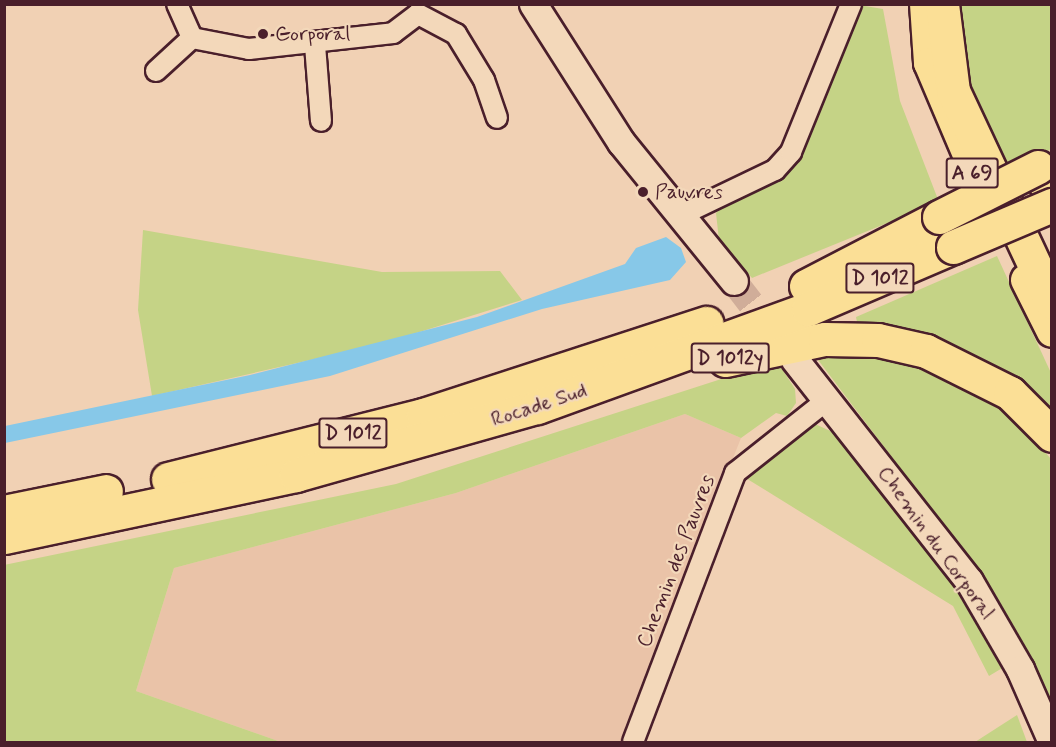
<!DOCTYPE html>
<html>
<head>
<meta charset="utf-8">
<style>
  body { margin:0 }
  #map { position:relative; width:1056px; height:747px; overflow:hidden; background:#f1d1b4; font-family:Mynerve,sans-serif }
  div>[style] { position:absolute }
  .built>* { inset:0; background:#eac3a8 }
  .green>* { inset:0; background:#c5d386 }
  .water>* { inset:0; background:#87c8e8 }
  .secondary-tunnel>* { height:27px; margin-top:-13.5px; transform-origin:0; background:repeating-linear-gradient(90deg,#d0ad99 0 27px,transparent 0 41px) }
  .roads { filter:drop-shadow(2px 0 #4a1f2b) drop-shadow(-2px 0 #4a1f2b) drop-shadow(0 2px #4a1f2b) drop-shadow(0 -2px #4a1f2b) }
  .street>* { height:20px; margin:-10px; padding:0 10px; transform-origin:10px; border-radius:10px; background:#f3d8ba }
  .secondary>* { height:27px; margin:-13.5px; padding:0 13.5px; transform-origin:13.5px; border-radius:13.5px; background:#f3d8ba }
  .primary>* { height:30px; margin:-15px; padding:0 15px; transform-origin:15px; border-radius:15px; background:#fbdf96 }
  .highway>* { height:33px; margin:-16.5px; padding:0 16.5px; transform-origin:16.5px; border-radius:16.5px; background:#fbdf96 }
  .bridges { filter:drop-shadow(2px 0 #4a1f2b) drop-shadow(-2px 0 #4a1f2b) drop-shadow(0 2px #4a1f2b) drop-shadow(0 -2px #4a1f2b) }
  .highway-bridge>* { height:33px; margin:-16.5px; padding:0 16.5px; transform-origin:16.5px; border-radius:16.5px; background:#fbdf96 }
  .dots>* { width:16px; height:16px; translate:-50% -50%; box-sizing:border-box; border:3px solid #f3d8ba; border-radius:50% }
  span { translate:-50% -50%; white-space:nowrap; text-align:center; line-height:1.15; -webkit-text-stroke:4.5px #f3d8ba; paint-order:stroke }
  .shield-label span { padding:2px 4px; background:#f3d8ba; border:2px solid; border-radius:4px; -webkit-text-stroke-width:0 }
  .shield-label { font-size:20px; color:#4a1f2b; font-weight:700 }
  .poi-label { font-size:21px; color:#4a1f2b }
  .left { translate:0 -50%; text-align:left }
  .street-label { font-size:21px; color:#4a1f2b }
  .frame { position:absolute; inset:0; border:6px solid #4a1f2b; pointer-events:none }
</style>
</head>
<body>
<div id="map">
  <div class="built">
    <div style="clip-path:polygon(685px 414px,741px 438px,620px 742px,281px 742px,136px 691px,174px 568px,456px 493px)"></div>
  </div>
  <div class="green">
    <div style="clip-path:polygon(859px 5px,883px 9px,900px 101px,939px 202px,752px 278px,719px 240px,716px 213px,728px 200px,794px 167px)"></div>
    <div style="clip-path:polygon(959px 5px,1051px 5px,1051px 149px,1007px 173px,964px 73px,955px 30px)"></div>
    <div style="clip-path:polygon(143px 230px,382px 272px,500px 271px,522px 300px,381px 344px,152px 396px,138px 310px)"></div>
    <div style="clip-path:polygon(997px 256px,1051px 373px,1051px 422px,858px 327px,856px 317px)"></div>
    <div style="clip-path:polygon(862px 347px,947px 375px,1006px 409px,1052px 460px,1051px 711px,973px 564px,812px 352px)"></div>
    <div style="clip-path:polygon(777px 361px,795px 389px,796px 403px,787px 416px,776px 413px,741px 438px,685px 414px,456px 493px,174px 568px,136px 691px,281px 742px,5px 742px,4px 565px,396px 484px)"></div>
    <div style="clip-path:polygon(815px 424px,837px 434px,928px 546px,1004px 667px,989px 676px,953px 606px,744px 477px)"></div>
    <div style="clip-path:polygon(1017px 715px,1027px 742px,975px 742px)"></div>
  </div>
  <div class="water">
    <div style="clip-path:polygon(666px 237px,681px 248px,686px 262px,670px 280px,542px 309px,330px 376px,5px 443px,5px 426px,250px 375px,477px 317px,625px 264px,636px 248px)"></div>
  </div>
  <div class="secondary-tunnel">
    <div style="left:734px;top:281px;width:72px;rotate:52.3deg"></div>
  </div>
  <div class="roads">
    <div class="street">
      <div style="left:177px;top:4px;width:37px;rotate:66deg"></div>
      <div style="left:192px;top:38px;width:58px;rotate:10.9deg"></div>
      <div style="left:249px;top:49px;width:145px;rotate:-6.3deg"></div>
      <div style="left:393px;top:33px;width:31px;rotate:-37deg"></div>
      <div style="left:418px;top:14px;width:43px;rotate:27.8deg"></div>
      <div style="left:456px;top:34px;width:54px;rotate:58.7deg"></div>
      <div style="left:484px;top:80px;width:40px;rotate:71.1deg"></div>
      <div style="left:315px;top:45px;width:76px;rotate:85.5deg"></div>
      <div style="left:156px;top:71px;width:49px;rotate:-42.5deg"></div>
      <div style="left:681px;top:215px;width:104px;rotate:-25.6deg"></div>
      <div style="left:775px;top:170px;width:24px;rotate:-48deg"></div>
      <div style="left:791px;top:152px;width:160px;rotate:-67.9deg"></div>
      <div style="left:633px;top:742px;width:288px;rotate:-69.2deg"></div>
      <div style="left:735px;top:473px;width:117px;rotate:-38.4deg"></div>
    </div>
    <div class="secondary">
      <div style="left:533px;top:4px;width:164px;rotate:57.5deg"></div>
      <div style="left:621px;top:142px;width:179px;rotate:50.9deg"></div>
      <div style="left:795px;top:360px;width:281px;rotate:51.8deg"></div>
      <div style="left:969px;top:581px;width:102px;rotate:59.9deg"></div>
      <div style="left:1020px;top:669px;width:80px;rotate:66.3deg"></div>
    </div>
    <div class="primary">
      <div style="left:925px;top:4px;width:59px;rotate:86.1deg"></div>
      <div style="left:929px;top:63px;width:166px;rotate:67deg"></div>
      <div style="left:1026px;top:280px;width:58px;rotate:63.4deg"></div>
    </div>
    <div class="highway">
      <div style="left:942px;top:4px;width:88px;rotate:82.8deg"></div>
      <div style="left:953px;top:91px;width:233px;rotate:64.9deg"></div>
      <div style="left:1046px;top:185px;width:6px;rotate:-18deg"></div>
      <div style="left:806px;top:286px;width:150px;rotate:-27.4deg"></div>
      <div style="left:725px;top:360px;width:102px;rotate:-11.9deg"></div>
      <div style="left:825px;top:339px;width:53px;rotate:1.1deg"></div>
      <div style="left:878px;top:340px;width:49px;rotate:12.9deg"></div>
      <div style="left:926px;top:351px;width:94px;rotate:26.6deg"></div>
      <div style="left:1010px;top:393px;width:59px;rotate:45deg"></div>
      <div style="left:168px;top:479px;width:263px;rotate:-14.1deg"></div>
      <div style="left:423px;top:415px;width:298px;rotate:-18deg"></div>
      <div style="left:4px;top:512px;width:104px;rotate:-11.6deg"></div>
      <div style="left:4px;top:537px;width:299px;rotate:-12deg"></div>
      <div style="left:296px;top:475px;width:250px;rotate:-15.8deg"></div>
      <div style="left:537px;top:407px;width:288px;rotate:-19.9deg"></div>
      <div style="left:808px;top:309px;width:158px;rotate:-23.2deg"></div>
    </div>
  </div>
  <div class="bridges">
    <div class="highway-bridge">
      <div style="left:939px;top:217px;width:111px;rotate:-26.8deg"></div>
      <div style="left:953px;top:247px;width:108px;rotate:-23deg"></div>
    </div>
  </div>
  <div class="dots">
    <div style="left:263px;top:34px;background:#4a1f2b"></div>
    <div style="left:643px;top:192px;background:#4a1f2b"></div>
  </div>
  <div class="shield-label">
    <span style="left:972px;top:173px">A 69</span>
    <span style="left:880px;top:278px">D 1012</span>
    <span style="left:730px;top:358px">D 1012y</span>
    <span style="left:353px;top:433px">D 1012</span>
  </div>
  <div class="poi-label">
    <span class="left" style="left:275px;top:34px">Corporal</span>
    <span class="left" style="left:655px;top:192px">Pauvres</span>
  </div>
  <div class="street-label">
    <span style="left:539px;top:405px;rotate:-18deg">Rocade Sud</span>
    <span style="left:936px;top:543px;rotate:54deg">Chemin du Corporal</span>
    <span style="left:676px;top:561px;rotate:-69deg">Chemin des Pauvres</span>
  </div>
  <div class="frame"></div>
</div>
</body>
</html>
